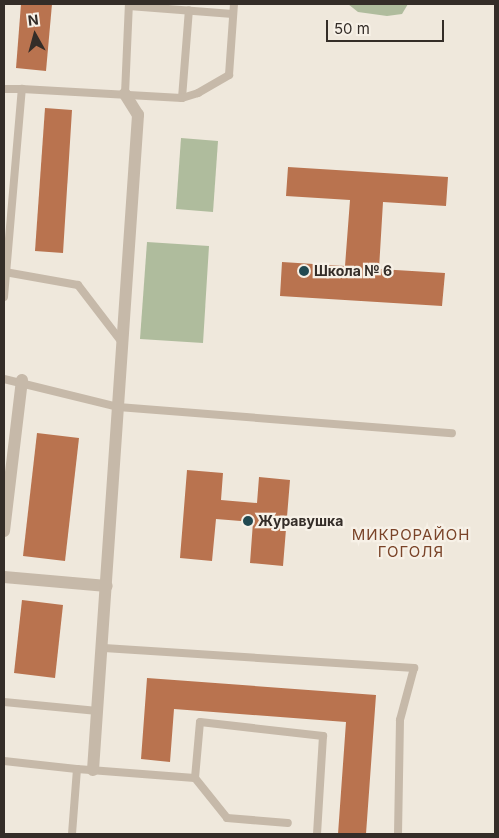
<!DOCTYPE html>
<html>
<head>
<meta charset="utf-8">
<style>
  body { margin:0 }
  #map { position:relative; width:499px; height:838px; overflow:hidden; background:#efe8dc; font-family:Inter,sans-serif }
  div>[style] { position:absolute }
  .green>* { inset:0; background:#afbc9d }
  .building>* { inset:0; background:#b9734f }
  .lane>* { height:8px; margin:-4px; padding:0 4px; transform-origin:4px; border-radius:4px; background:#c6b9a9 }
  .street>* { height:12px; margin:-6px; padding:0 6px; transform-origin:6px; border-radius:6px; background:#c6b9a9 }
  .dots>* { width:14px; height:14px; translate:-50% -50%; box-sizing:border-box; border:2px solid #f7f1e7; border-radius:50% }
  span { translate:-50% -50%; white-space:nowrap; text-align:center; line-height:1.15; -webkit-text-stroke:4.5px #f7f1e7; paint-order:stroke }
  .poi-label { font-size:14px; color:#342d28; font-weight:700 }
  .left { translate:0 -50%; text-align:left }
  .neighbourhood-label { font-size:15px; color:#7a4429; letter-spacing:1px }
  .frame { position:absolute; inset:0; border:5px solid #342d28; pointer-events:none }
  .north { position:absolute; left:10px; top:10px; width:50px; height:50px; -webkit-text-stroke:4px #f7f1e7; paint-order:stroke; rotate:353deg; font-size:14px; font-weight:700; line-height:20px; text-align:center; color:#342d28 }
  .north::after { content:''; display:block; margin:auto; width:18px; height:22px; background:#342d28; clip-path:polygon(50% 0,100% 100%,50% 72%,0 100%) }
  .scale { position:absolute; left:326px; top:20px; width:118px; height:22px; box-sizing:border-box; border:2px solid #342d28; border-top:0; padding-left:6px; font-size:15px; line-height:18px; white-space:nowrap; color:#342d28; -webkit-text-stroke:4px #f7f1e7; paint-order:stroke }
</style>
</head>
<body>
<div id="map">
  <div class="green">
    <div style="clip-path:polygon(348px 4px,408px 4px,402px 14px,387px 16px,358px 12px)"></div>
    <div style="clip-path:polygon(181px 138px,218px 141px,213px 212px,176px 209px)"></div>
    <div style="clip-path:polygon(147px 242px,209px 246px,203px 343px,140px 339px)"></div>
  </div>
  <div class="building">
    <div style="clip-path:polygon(21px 4px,52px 4px,46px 71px,16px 68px)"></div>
    <div style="clip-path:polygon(45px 108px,72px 110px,63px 253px,35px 251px)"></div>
    <div style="clip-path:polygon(288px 167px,448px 177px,446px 206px,383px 202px,379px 269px,445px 273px,442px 306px,280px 296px,282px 262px,345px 266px,350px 200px,286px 196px)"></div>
    <div style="clip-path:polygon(37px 433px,79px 438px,65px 561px,23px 556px)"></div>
    <div style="clip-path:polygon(187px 470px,223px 473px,221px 500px,257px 503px,259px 477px,290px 480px,283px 566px,250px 563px,253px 522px,216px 519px,212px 561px,180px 558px)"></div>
    <div style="clip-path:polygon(22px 600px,63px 605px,55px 678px,14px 673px)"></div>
    <div style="clip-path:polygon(147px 678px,376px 695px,366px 834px,338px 834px,346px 722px,174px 709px,170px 762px,141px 759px)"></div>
  </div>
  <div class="lane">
    <div style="left:129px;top:6px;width:104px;rotate:4.4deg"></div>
    <div style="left:4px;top:89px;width:18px"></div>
    <div style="left:125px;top:94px;width:90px;rotate:-87.5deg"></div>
    <div style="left:182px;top:98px;width:88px;rotate:-85.5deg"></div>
    <div style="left:5px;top:272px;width:74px;rotate:10.1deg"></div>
    <div style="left:78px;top:285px;width:71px;rotate:52.5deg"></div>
    <div style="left:4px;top:297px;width:209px;rotate:-85.1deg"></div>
    <div style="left:22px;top:89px;width:160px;rotate:3.2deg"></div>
    <div style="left:182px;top:98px;width:17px;rotate:-17deg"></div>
    <div style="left:198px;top:93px;width:36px;rotate:-30deg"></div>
    <div style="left:229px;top:75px;width:71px;rotate:-86deg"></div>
    <div style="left:4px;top:379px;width:117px;rotate:13.8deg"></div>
    <div style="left:118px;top:407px;width:335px;rotate:4.5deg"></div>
    <div style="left:104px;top:648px;width:311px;rotate:3.7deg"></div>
    <div style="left:414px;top:668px;width:54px;rotate:105.1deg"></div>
    <div style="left:400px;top:720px;width:114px;rotate:91deg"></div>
    <div style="left:4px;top:702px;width:94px;rotate:5.5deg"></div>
    <div style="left:4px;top:761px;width:73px;rotate:6.3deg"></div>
    <div style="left:77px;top:769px;width:65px;rotate:94.4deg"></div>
    <div style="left:77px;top:769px;width:118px;rotate:4.4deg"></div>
    <div style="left:195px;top:778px;width:51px;rotate:51.3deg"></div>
    <div style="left:227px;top:818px;width:61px;rotate:4.7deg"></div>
    <div style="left:195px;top:778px;width:56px;rotate:-84.9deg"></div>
    <div style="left:200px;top:722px;width:124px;rotate:6.5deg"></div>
    <div style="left:323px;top:736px;width:98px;rotate:93.5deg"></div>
  </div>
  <div class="street">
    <div style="left:4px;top:531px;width:152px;rotate:-83.2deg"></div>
    <div style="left:4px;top:577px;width:103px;rotate:5deg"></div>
    <div style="left:93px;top:770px;width:657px;rotate:-86.07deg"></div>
    <div style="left:138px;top:115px;width:25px;rotate:-122deg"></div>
  </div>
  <div class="dots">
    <div style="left:304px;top:271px;background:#224951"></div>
    <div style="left:248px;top:521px;background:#224951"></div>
  </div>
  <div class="poi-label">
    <span class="left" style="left:314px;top:271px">Школа № 6</span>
    <span class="left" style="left:258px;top:521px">Журавушка</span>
  </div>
  <div class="neighbourhood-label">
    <span style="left:411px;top:543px">МИКРОРАЙОН<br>ГОГОЛЯ</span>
  </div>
  <div class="frame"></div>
  <div class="north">N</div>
  <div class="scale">50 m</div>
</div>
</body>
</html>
